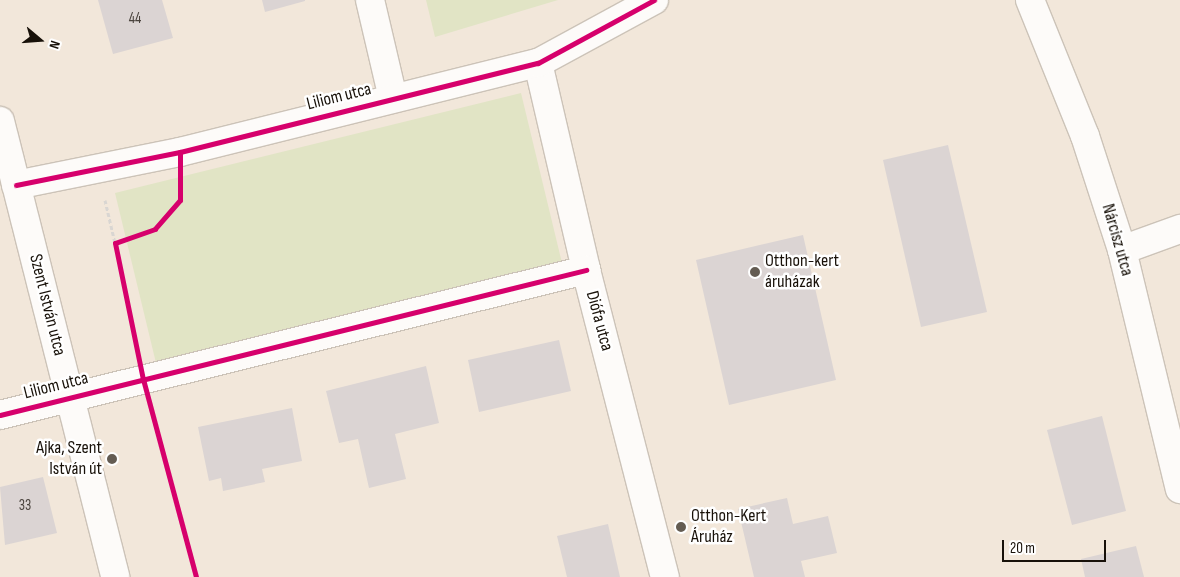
<!DOCTYPE html>
<html>
<head>
<meta charset="utf-8">
<style>
  body { margin:0 }
  #map { position:relative; width:1180px; height:577px; overflow:hidden; background:#f2e7da; font-family:"Sofia Sans Condensed",sans-serif }
  div>[style] { position:absolute }
  .green>* { inset:0; background:#e1e4c5 }
  .building>* { inset:0; background:#dbd4d3 }
  .path>* { height:3px; margin-top:-1.5px; transform-origin:0; background:repeating-linear-gradient(90deg,#d9d6d2 0 4px,transparent 0 6.5px) }
  .roads { filter:drop-shadow(1px 0 #ccc3b8) drop-shadow(-1px 0 #ccc3b8) drop-shadow(0 1px #ccc3b8) drop-shadow(0 -1px #ccc3b8) }
  .minor>* { height:28px; margin:-14px; padding:0 14px; transform-origin:14px; border-radius:14px; background:#fdfbf9 }
  .major>* { height:28px; margin:-14px; padding:0 14px; transform-origin:14px; border-radius:14px; background:#fdfbf9 }
  .cycleway>* { height:5px; margin:-2.5px; padding:0 2.5px; transform-origin:2.5px; border-radius:2.5px; background:#d6006c }
  .dots>* { width:14px; height:14px; translate:-50% -50%; box-sizing:border-box; border:2px solid #fff; border-radius:50% }
  span { translate:-50% -50%; white-space:nowrap; text-align:center; line-height:1.15; -webkit-text-stroke:5px #fff; paint-order:stroke }
  .number-label { font-size:15px; color:#49423c }
  .number-label span { -webkit-text-stroke-width:0 }
  .street-label { font-size:18px; color:#181109 }
  .poi-label { font-size:18px; color:#181109 }
  .left { translate:0 -50%; text-align:left }
  .right { translate:-100% -50%; text-align:right }
  .north { position:absolute; left:15px; top:15px; width:50px; height:50px; -webkit-text-stroke:4px #fff; paint-order:stroke; rotate:108deg; font-size:14px; font-weight:700; line-height:20px; text-align:center; color:#181109 }
  .north::after { content:''; display:block; margin:auto; width:18px; height:22px; background:#181109; clip-path:polygon(50% 0,100% 100%,50% 72%,0 100%) }
  .scale { position:absolute; left:1002px; top:540px; width:104px; height:22px; box-sizing:border-box; border:2px solid #181109; border-top:0; padding-left:6px; font-size:15px; line-height:18px; white-space:nowrap; color:#181109; -webkit-text-stroke:4px #fff; paint-order:stroke }
</style>
</head>
<body>
<div id="map">
  <div class="green">
    <div style="clip-path:polygon(426px 0,558px 0,435px 37px)"></div>
    <div style="clip-path:polygon(521px 93px,562px 263px,156px 363px,115px 193px)"></div>
  </div>
  <div class="building">
    <div style="clip-path:polygon(98px 0,162px 0,173px 38px,113px 54px)"></div>
    <div style="clip-path:polygon(262px 0,305px 0,305px 1px,265px 12px)"></div>
    <div style="clip-path:polygon(948px 145px,987px 312px,921px 327px,883px 160px)"></div>
    <div style="clip-path:polygon(803px 235px,836px 380px,729px 405px,696px 260px)"></div>
    <div style="clip-path:polygon(559px 340px,571px 391px,479px 412px,468px 360px)"></div>
    <div style="clip-path:polygon(426px 366px,439px 423px,395px 434px,406px 479px,369px 488px,358px 439px,339px 443px,326px 391px)"></div>
    <div style="clip-path:polygon(292px 408px,302px 461px,262px 469px,265px 482px,223px 491px,221px 478px,209px 481px,198px 427px)"></div>
    <div style="clip-path:polygon(1102px 416px,1126px 511px,1072px 525px,1047px 430px)"></div>
    <div style="clip-path:polygon(43px 477px,57px 533px,5px 545px,0 487px)"></div>
    <div style="clip-path:polygon(787px 498px,793px 524px,828px 516px,837px 553px,801px 561px,805px 577px,754px 577px,738px 509px)"></div>
    <div style="clip-path:polygon(608px 524px,620px 577px,567px 577px,557px 536px)"></div>
    <div style="clip-path:polygon(1136px 546px,1144px 577px,1085px 577px,1081px 559px)"></div>
  </div>
  <div class="path">
    <div style="left:105px;top:200px;width:44px;rotate:76.9deg"></div>
  </div>
  <div class="roads">
    <div class="minor">
      <div style="left:370px;top:0;width:101px;rotate:76.8deg"></div>
      <div style="left:1030px;top:0;width:147px;rotate:68deg"></div>
      <div style="left:1085px;top:136px;width:120px;rotate:72deg"></div>
      <div style="left:1122px;top:250px;width:246px;rotate:76.4deg"></div>
      <div style="left:538px;top:63px;width:212px;rotate:76.9deg"></div>
      <div style="left:586px;top:270px;width:317px;rotate:75.6deg"></div>
      <div style="left:16px;top:185px;width:167px;rotate:-11.4deg"></div>
      <div style="left:180px;top:152px;width:369px;rotate:-14deg"></div>
      <div style="left:538px;top:63px;width:132px;rotate:-28.5deg"></div>
      <div style="left:1122px;top:250px;width:62px;rotate:-19.9deg"></div>
      <div style="left:0;top:415px;width:604px;rotate:-13.9deg"></div>
    </div>
    <div class="major">
      <div style="left:0;top:121px;width:470px;rotate:75.8deg"></div>
    </div>
  </div>
  <div class="cycleway">
    <div style="left:180px;top:152px;width:48px;rotate:90deg"></div>
    <div style="left:180px;top:200px;width:38px;rotate:131deg"></div>
    <div style="left:155px;top:229px;width:42px;rotate:160.7deg"></div>
    <div style="left:115px;top:243px;width:139px;rotate:78.4deg"></div>
    <div style="left:143px;top:379px;width:205px;rotate:75deg"></div>
    <div style="left:16px;top:185px;width:167px;rotate:-11.4deg"></div>
    <div style="left:180px;top:152px;width:369px;rotate:-14deg"></div>
    <div style="left:538px;top:63px;width:132px;rotate:-28.5deg"></div>
    <div style="left:0;top:415px;width:604px;rotate:-13.9deg"></div>
  </div>
  <div class="dots">
    <div style="left:755px;top:272px;background:#645c52"></div>
    <div style="left:112px;top:459px;background:#645c52"></div>
    <div style="left:681px;top:527px;background:#645c52"></div>
  </div>
  <div class="number-label">
    <span style="left:135px;top:19px">44</span>
    <span style="left:25px;top:506px">33</span>
  </div>
  <div class="street-label">
    <span style="left:339px;top:97px;rotate:-14deg">Liliom utca</span>
    <span style="left:1117px;top:240px;rotate:74deg">Nárcisz utca</span>
    <span style="left:47px;top:305px;rotate:76deg">Szent István utca</span>
    <span style="left:599px;top:321px;rotate:75deg">Diófa utca</span>
    <span style="left:56px;top:386px;rotate:-14deg">Liliom utca</span>
  </div>
  <div class="poi-label">
    <span class="left" style="left:765px;top:272px">Otthon-kert<br>áruházak</span>
    <span class="right" style="left:102px;top:459px">Ajka, Szent<br>István út</span>
    <span class="left" style="left:691px;top:527px">Otthon-Kert<br>Áruház</span>
  </div>
  <div class="north">N</div>
  <div class="scale">20 m</div>
</div>
</body>
</html>
